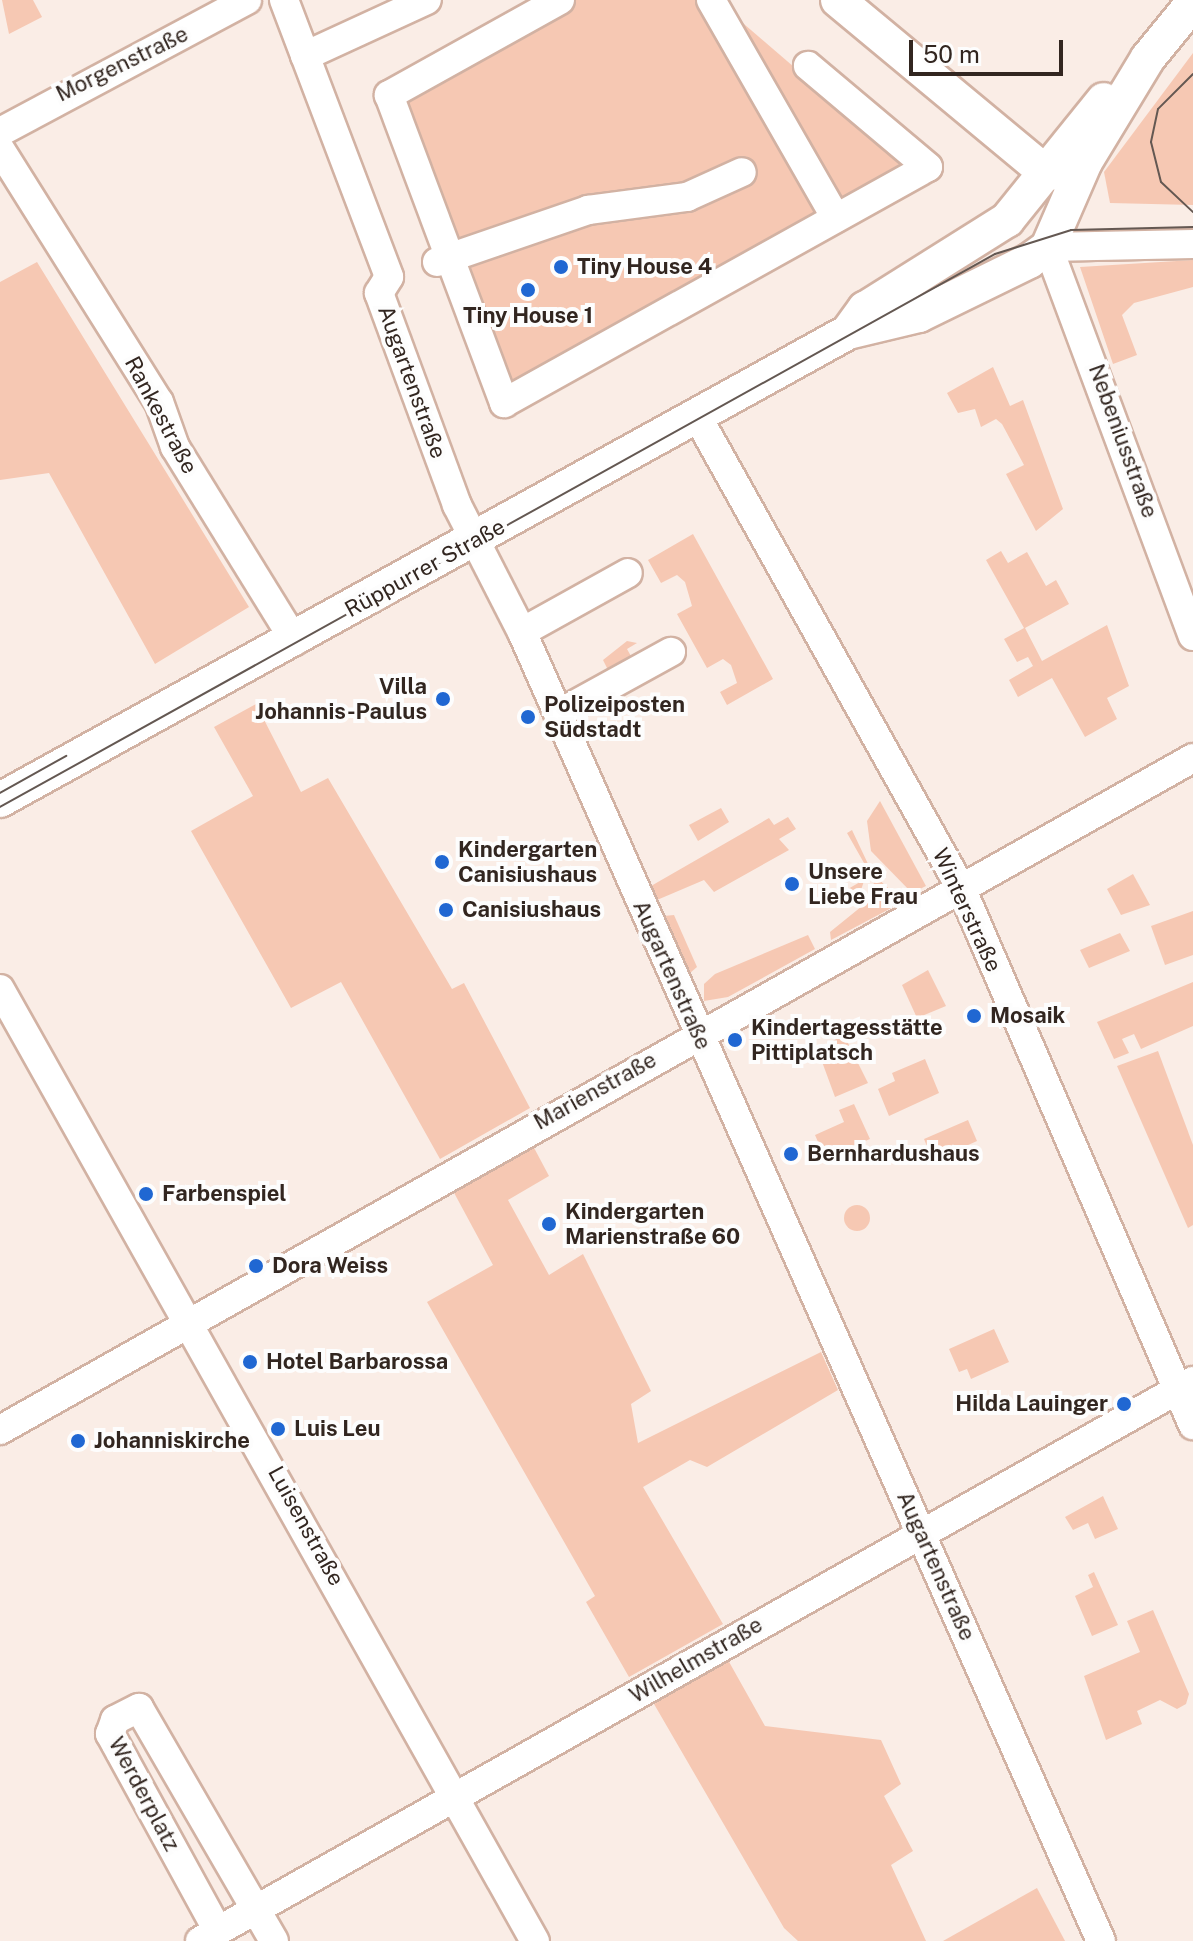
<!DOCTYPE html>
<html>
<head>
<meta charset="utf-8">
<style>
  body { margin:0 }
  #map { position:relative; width:1193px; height:1941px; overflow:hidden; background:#faede6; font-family:"Public Sans",sans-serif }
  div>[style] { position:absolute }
  .green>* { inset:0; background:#f6c8b3 }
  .round { border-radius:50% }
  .roads { filter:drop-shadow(2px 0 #d2b2a3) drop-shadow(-2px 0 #d2b2a3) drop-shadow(0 2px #d2b2a3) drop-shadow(0 -2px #d2b2a3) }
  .minor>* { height:28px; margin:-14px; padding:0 14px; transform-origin:14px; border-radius:14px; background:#fff }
  .major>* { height:34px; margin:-17px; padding:0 17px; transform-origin:17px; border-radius:17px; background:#fff }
  .tram>* { height:2px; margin:-1px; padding:0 1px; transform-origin:1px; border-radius:1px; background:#645852 }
  .dots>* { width:22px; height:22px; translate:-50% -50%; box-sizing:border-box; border:4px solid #fdfdfd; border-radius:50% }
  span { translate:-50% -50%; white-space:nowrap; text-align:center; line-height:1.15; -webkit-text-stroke:8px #fdfdfd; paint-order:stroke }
  .street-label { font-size:22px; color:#322620 }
  .poi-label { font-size:22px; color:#322620; font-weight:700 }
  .left { translate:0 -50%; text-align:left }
  .right { translate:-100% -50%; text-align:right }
  .scale { position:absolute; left:909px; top:40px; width:154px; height:36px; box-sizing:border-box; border:4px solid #322620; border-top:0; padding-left:10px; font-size:24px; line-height:28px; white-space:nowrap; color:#322620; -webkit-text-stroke:6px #fdfdfd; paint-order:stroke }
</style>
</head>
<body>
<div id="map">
  <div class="green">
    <div style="clip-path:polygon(2px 0,33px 0,42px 17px,9px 34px)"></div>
    <div style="clip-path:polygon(573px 0,716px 0,908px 165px,512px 388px,401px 102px)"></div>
    <div style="clip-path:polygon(1193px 53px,1193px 205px,1110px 203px,1104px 172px)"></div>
    <div style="clip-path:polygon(1193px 260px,1193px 287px,1134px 303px,1122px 315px,1137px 355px,1113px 364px,1080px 267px)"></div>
    <div style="clip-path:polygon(37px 262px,249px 607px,155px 664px,49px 473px,0 480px,0 282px)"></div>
    <div style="clip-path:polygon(993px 367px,1010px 406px,1023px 400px,1063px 509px,1036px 531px,1006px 474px,1024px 465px,1002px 424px,996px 419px,981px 427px,975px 409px,958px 413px,947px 393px)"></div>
    <div style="clip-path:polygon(693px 534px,773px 679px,727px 705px,720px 692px,737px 683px,731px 665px,723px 659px,707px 668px,677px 614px,692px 606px,685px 582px,677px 575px,661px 583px,648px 560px)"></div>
    <div style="clip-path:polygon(1001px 551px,1008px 563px,1027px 552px,1046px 586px,1056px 580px,1069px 604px,1025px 628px,1042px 661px,1107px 625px,1129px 686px,1107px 698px,1117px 719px,1085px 737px,1052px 678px,1018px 697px,1009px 680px,1033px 666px,1028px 657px,1017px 662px,1004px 639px,1024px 628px,986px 560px)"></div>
    <div style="clip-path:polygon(627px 641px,637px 643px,627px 649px,636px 665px,612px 678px,603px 660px)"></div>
    <div style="clip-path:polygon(256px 704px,301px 792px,328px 778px,452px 989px,464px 983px,530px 1108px,440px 1159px,341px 982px,291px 1008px,191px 831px,253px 796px,214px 727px)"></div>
    <div style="clip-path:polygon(880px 801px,926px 886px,912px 893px,871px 851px,867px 821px)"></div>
    <div style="clip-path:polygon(721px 808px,729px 822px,698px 841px,689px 825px)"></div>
    <div style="clip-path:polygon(788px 817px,796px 829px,779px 839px,789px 850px,714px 892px,704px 880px,657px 900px,651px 886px,769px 818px,774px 825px)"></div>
    <div style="clip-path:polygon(852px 830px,869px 866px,858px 899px,848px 889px,860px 882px,853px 869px,864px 863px,847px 833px)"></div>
    <div style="clip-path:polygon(1133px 874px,1150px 905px,1121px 915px,1107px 889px)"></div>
    <div style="clip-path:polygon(876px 877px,896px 895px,897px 905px,831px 940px,830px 932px,867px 902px)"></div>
    <div style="clip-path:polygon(1193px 911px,1193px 955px,1165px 965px,1151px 926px)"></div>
    <div style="clip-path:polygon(674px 915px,697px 967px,690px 973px,664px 916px)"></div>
    <div style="clip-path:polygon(1120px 933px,1130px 951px,1089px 968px,1080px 950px)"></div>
    <div style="clip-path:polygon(808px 935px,815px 949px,728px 997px,704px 1001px,704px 984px,715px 974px)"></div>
    <div style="clip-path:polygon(928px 970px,946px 1006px,917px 1018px,902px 985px)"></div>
    <div style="clip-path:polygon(1193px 982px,1193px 1026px,1141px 1049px,1134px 1034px,1122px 1039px,1129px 1053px,1114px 1059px,1097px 1022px)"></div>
    <div style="clip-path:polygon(844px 1035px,868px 1083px,835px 1097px,821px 1059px,830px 1054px,825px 1045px)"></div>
    <div style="clip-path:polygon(1158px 1051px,1193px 1145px,1193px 1225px,1188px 1228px,1117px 1066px)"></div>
    <div style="clip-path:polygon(925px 1059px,939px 1093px,889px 1116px,878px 1089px,895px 1081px,892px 1073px)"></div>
    <div style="clip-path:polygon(854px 1104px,870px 1139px,825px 1158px,815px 1135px,844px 1122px,839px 1110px)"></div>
    <div style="clip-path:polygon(968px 1120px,977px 1141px,933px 1161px,924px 1139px)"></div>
    <div style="clip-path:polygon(532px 1144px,549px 1176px,508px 1200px,549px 1275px,583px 1254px,651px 1391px,631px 1404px,638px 1443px,821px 1352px,838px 1390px,707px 1467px,690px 1460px,643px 1487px,723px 1624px,629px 1677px,586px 1602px,595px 1596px,427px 1302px,493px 1265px,452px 1189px)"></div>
    <div class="round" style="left:844px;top:1205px;width:26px;height:26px"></div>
    <div style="clip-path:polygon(994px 1329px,1009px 1362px,971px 1379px,967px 1369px,959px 1372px,949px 1349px)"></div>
    <div style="clip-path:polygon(1103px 1496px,1118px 1529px,1095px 1539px,1088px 1523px,1073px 1530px,1065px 1517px)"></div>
    <div style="clip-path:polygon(1094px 1572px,1118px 1625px,1092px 1636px,1075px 1596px,1093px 1587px,1088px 1575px)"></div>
    <div style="clip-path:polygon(1153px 1610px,1189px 1694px,1186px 1704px,1177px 1709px,1160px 1700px,1137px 1711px,1142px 1724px,1106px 1740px,1084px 1676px,1140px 1652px,1127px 1621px)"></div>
    <div style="clip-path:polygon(728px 1660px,765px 1726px,881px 1740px,901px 1784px,884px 1796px,913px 1851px,891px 1865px,926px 1941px,798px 1941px,784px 1928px,654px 1704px)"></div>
    <div style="clip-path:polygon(1037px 1888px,1065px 1941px,943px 1941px)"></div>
  </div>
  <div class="roads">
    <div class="minor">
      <div style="left:284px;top:0;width:296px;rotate:69.2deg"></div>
      <div style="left:389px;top:277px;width:19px;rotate:122deg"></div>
      <div style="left:379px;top:293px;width:226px;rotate:69.8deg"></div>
      <div style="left:457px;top:505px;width:143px;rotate:62.9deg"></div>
      <div style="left:522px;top:632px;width:1431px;rotate:66.14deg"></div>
      <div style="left:560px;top:0;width:196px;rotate:150.9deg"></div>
      <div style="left:389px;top:95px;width:329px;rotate:69.5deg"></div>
      <div style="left:504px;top:403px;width:485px;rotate:-29.1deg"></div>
      <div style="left:928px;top:167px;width:157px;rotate:-139.9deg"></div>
      <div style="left:711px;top:0;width:251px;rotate:60.2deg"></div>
      <div style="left:305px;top:56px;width:134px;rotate:-24.7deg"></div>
      <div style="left:0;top:132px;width:280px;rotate:-28.1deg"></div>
      <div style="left:0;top:149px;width:299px;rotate:57.9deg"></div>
      <div style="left:159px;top:402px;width:48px;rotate:70.4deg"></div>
      <div style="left:175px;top:447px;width:228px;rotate:58.3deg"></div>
      <div style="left:1193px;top:244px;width:145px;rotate:178.8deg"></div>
      <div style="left:1048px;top:247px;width:415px;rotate:69.6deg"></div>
      <div style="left:437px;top:262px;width:160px;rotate:-19deg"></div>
      <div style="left:588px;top:210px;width:100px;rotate:-7.5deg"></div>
      <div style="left:687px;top:197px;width:60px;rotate:-24.4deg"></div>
      <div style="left:697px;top:416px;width:543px;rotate:60.79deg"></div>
      <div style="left:962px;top:890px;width:583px;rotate:66.65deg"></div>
      <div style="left:522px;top:632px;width:121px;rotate:-29.1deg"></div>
      <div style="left:558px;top:714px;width:129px;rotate:-28.8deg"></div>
      <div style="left:0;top:989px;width:1092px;rotate:60.67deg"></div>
      <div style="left:0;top:1430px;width:1369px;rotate:-29.39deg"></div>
      <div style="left:218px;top:1931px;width:225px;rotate:-118.7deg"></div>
      <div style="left:110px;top:1734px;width:15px;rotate:-70deg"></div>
      <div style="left:115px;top:1720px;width:27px;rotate:-27deg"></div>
      <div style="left:139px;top:1708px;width:269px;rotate:59.9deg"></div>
      <div style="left:200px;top:1941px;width:1140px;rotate:-29.42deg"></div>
    </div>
    <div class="major">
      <div style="left:838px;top:0;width:269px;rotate:39.7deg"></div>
      <div style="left:1045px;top:172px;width:20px;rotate:3deg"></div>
      <div style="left:848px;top:332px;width:29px;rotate:-54deg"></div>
      <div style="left:865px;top:309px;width:168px;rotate:-32.1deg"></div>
      <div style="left:1007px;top:220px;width:154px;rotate:-51.1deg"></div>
      <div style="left:0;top:800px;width:969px;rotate:-28.89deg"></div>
      <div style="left:848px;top:332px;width:73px;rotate:-13.5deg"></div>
      <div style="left:919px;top:315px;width:123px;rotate:-26.1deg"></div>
      <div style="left:1029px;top:261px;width:24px;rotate:-36deg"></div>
      <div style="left:1048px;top:247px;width:93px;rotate:-66.5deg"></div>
      <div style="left:1085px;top:162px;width:122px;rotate:-58.8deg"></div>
      <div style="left:1148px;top:58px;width:71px;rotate:-50.7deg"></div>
    </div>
  </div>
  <div class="tram">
    <div style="left:1193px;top:74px;width:49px;rotate:135deg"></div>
    <div style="left:1158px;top:109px;width:34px;rotate:102deg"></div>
    <div style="left:1151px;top:142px;width:41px;rotate:76deg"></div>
    <div style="left:1161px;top:182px;width:44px;rotate:43.2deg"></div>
    <div style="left:0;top:793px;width:76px;rotate:-29.3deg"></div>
    <div style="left:0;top:807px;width:1138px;rotate:-29.06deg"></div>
    <div style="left:995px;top:254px;width:80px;rotate:-17.5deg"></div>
    <div style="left:1071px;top:230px;width:122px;rotate:-1.4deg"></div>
  </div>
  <div class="dots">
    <div style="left:561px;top:267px;background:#2067d2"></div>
    <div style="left:528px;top:290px;background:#2067d2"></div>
    <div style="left:443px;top:699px;background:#2067d2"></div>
    <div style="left:528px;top:717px;background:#2067d2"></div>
    <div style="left:442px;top:862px;background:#2067d2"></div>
    <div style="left:792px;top:884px;background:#2067d2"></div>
    <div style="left:446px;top:910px;background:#2067d2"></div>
    <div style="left:974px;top:1016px;background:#2067d2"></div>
    <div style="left:735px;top:1040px;background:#2067d2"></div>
    <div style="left:791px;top:1154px;background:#2067d2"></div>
    <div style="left:146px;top:1194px;background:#2067d2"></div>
    <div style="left:549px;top:1224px;background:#2067d2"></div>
    <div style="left:256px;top:1266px;background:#2067d2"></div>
    <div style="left:250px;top:1362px;background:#2067d2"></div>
    <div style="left:1124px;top:1404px;background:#2067d2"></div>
    <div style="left:278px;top:1429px;background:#2067d2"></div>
    <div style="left:78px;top:1441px;background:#2067d2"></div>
  </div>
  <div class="street-label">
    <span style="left:122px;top:64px;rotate:-26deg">Morgenstraße</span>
    <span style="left:412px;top:382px;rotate:70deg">Augartenstraße</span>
    <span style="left:161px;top:415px;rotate:62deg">Rankestraße</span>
    <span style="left:1123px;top:441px;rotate:70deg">Nebeniusstraße</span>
    <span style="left:425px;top:568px;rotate:-29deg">Rüppurrer Straße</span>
    <span style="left:967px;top:910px;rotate:65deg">Winterstraße</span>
    <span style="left:672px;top:975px;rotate:66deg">Augartenstraße</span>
    <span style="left:595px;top:1091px;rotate:-29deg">Marienstraße</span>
    <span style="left:306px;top:1526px;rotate:61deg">Luisenstraße</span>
    <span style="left:936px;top:1566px;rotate:66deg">Augartenstraße</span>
    <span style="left:696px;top:1660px;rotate:-30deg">Wilhelmstraße</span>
    <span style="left:144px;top:1794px;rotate:62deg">Werderplatz</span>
  </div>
  <div class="poi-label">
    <span class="left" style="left:577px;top:267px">Tiny House 4</span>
    <span style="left:528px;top:316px">Tiny House 1</span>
    <span class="right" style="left:427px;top:699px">Villa<br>Johannis-Paulus</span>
    <span class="left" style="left:544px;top:717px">Polizeiposten<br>Südstadt</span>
    <span class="left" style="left:458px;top:862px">Kindergarten<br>Canisiushaus</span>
    <span class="left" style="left:808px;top:884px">Unsere<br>Liebe Frau</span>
    <span class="left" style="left:462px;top:910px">Canisiushaus</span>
    <span class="left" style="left:990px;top:1016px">Mosaik</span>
    <span class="left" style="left:751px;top:1040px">Kindertagesstätte<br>Pittiplatsch</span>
    <span class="left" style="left:807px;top:1154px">Bernhardushaus</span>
    <span class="left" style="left:162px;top:1194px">Farbenspiel</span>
    <span class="left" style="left:565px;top:1224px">Kindergarten<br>Marienstraße 60</span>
    <span class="left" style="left:272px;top:1266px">Dora Weiss</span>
    <span class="left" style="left:266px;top:1362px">Hotel Barbarossa</span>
    <span class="right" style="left:1108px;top:1404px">Hilda Lauinger</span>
    <span class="left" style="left:294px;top:1429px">Luis Leu</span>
    <span class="left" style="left:94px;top:1441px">Johanniskirche</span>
  </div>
  <div class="scale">50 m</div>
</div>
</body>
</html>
